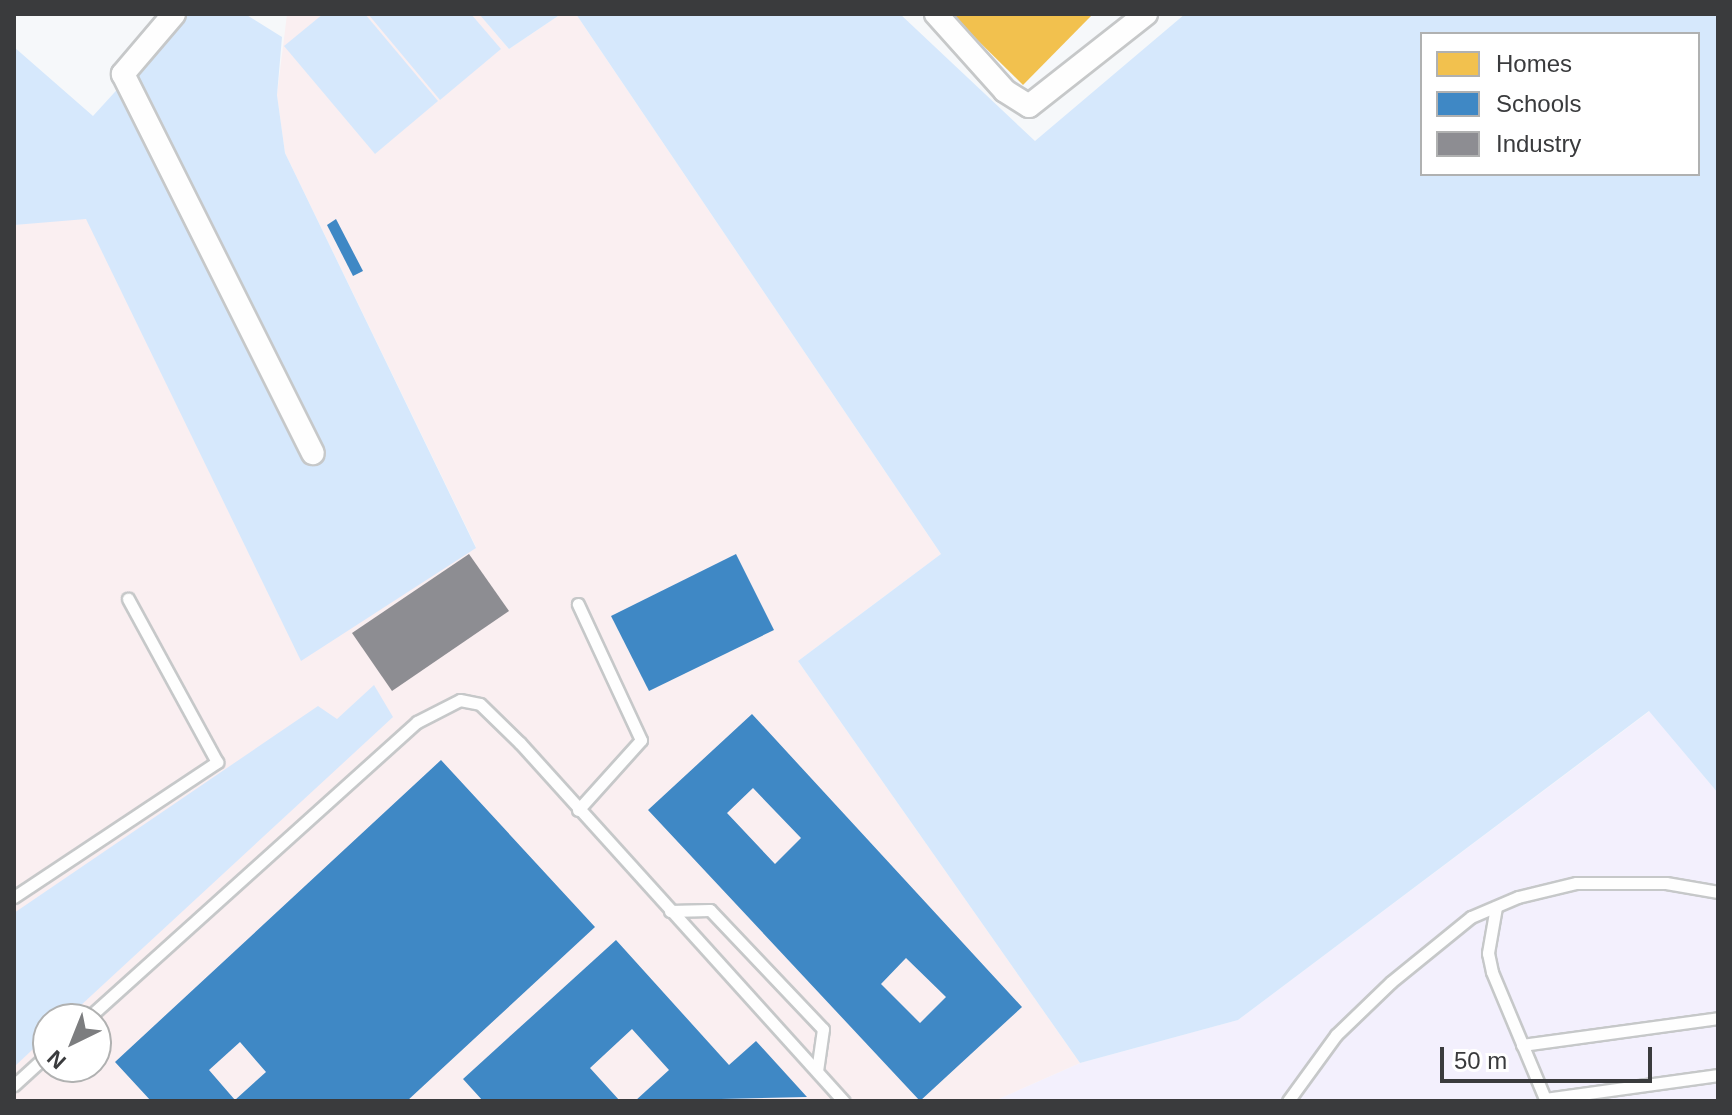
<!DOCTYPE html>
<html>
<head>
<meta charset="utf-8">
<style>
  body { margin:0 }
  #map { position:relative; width:1732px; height:1115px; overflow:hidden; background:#f6f8fa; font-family:Arial,sans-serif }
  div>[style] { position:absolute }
  .commercial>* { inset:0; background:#f3f0fd }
  .education>* { inset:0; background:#faeff1 }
  .green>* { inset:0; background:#d6e8fc }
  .homes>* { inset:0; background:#f2c14e }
  .schools>* { inset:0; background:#3f88c5 }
  .industry>* { inset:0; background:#8d8d92 }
  .roads { filter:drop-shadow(2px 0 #c6c8c9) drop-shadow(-2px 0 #c6c8c9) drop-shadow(0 2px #c6c8c9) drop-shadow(0 -2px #c6c8c9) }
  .service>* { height:11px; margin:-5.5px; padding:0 5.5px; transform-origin:5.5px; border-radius:5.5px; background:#fefefe }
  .minor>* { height:22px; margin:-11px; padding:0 11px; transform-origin:11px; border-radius:11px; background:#fefefe }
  span { translate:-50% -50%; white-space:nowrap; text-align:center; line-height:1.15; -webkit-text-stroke:8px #fff; paint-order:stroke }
  .frame { position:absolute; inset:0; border:16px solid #3a3b3d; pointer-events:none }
  .legend { position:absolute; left:1420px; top:32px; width:280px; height:144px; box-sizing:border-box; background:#fff; border:2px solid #b0b1b1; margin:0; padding:10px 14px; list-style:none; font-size:24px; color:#3a3b3d }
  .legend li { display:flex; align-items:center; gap:16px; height:40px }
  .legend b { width:40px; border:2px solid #b0b1b1 }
  .north { position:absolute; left:32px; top:1003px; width:80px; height:80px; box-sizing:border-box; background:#fff; border:2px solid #b0b1b1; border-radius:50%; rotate:223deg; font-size:22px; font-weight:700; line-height:32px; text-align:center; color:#3a3b3d }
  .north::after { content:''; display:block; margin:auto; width:28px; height:36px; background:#7c7d7f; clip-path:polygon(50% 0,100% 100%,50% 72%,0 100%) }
  .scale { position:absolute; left:1440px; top:1047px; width:212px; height:36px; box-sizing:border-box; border:4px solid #3a3b3d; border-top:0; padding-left:10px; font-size:24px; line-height:28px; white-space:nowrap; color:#3a3b3d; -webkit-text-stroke:6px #fff; paint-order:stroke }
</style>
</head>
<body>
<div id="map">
  <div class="commercial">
    <div style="clip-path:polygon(1650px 711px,1718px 793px,1718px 1101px,994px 1101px,1080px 1063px,1238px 1020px)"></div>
  </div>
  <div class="education">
    <div style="clip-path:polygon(evenodd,287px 14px,479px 14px,509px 49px,561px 14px,576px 14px,941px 554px,798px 661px,1080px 1063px,994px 1101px,14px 1101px,14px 225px,86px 218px,301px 660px,476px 547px,285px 153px,277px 95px,287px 14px,48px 1019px,96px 1019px,96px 1067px,48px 1067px,48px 1019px)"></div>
  </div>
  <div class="green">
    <div style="clip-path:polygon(186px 14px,245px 14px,282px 37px,277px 95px,285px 153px,476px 548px,301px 661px,86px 219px,14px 225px,14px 47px,93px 116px)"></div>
    <div style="clip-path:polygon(323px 14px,365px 14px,438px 101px,375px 154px,284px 46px)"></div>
    <div style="clip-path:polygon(368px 14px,471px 14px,501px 49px,440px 100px)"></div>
    <div style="clip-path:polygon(479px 14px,561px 14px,509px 49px)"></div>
    <div style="clip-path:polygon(evenodd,576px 14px,900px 14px,1035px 141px,1185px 14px,1718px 14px,1718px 793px,1649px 711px,1238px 1020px,1080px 1063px,798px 661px,941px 554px,576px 14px,1422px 34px,1698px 34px,1698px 174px,1422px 174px,1422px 34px)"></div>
    <div style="clip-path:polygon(374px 685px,393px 717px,66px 1019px,48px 1019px,48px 1035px,14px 1067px,14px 913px,318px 706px,337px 719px)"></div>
  </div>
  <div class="homes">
    <div style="clip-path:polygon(951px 14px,1093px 14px,1023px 85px)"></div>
  </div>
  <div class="schools">
    <div style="clip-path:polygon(336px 219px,363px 271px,353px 276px,327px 225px)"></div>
    <div style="clip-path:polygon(736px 554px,774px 630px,649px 691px,611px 616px)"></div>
    <div style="clip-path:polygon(evenodd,752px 714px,1022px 1007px,920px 1101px,648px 810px,752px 714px,753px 788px,801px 838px,775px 864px,727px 813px,753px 788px,752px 714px,906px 958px,946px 997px,920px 1023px,881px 984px,906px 958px)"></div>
    <div style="clip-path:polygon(evenodd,441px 760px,595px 927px,407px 1101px,151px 1101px,115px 1062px,441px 760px,240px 1042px,266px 1072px,235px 1100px,209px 1070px,240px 1042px)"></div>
    <div style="clip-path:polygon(616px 940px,729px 1065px,756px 1041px,807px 1097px,635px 1101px,669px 1070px,632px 1029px,590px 1068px,620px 1101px,483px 1101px,463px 1079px)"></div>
  </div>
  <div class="industry">
    <div style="clip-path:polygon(469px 554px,509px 611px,392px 691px,352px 633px)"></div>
  </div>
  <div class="roads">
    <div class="service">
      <div style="left:578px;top:810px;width:94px;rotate:-48deg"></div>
      <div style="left:641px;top:740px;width:150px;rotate:-114.9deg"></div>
      <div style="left:14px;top:897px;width:244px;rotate:-33.6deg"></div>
      <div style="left:217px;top:762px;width:186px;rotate:-118.6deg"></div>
      <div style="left:1496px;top:907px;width:47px;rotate:99.9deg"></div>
      <div style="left:1488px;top:953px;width:19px;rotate:78deg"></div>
      <div style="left:1492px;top:972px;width:140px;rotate:67.3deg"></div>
      <div style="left:670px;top:911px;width:40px;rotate:-1.4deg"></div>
      <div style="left:710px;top:910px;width:164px;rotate:46.5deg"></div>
      <div style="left:823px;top:1029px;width:42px;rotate:98.1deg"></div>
      <div style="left:87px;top:1019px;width:444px;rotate:-42deg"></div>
      <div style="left:417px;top:722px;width:48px;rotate:-27.1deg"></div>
      <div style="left:460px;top:700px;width:20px;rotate:11deg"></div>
      <div style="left:480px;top:704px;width:56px;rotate:44.3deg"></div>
      <div style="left:520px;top:743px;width:483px;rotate:47.9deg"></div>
      <div style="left:1522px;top:1045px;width:198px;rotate:-7.8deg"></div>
      <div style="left:14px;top:1085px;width:46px;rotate:-42.4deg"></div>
      <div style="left:1545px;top:1099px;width:175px;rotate:-7.9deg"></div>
      <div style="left:1288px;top:1101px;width:82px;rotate:-54deg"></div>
      <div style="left:1336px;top:1035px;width:76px;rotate:-43.9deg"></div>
      <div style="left:1391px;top:982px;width:103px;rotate:-39.1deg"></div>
      <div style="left:1471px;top:917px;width:51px;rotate:-23.1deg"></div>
      <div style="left:1518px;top:897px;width:60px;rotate:-13.6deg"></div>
      <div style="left:1576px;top:883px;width:90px"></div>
      <div style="left:1666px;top:883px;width:53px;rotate:9.8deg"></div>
    </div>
    <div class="minor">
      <div style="left:174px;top:14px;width:79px;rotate:130.4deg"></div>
      <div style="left:123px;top:74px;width:424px;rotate:63.4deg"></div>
      <div style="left:936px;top:14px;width:103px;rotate:48.1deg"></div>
      <div style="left:1005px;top:91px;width:28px;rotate:32deg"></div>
      <div style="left:1029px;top:106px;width:149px;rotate:-38.2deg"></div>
    </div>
  </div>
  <div class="frame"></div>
  <ul class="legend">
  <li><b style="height:22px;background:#f2c14e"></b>Homes</li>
  <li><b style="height:22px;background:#3f88c5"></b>Schools</li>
  <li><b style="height:22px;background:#8d8d92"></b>Industry</li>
  </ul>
  <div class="north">N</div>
  <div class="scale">50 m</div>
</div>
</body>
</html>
